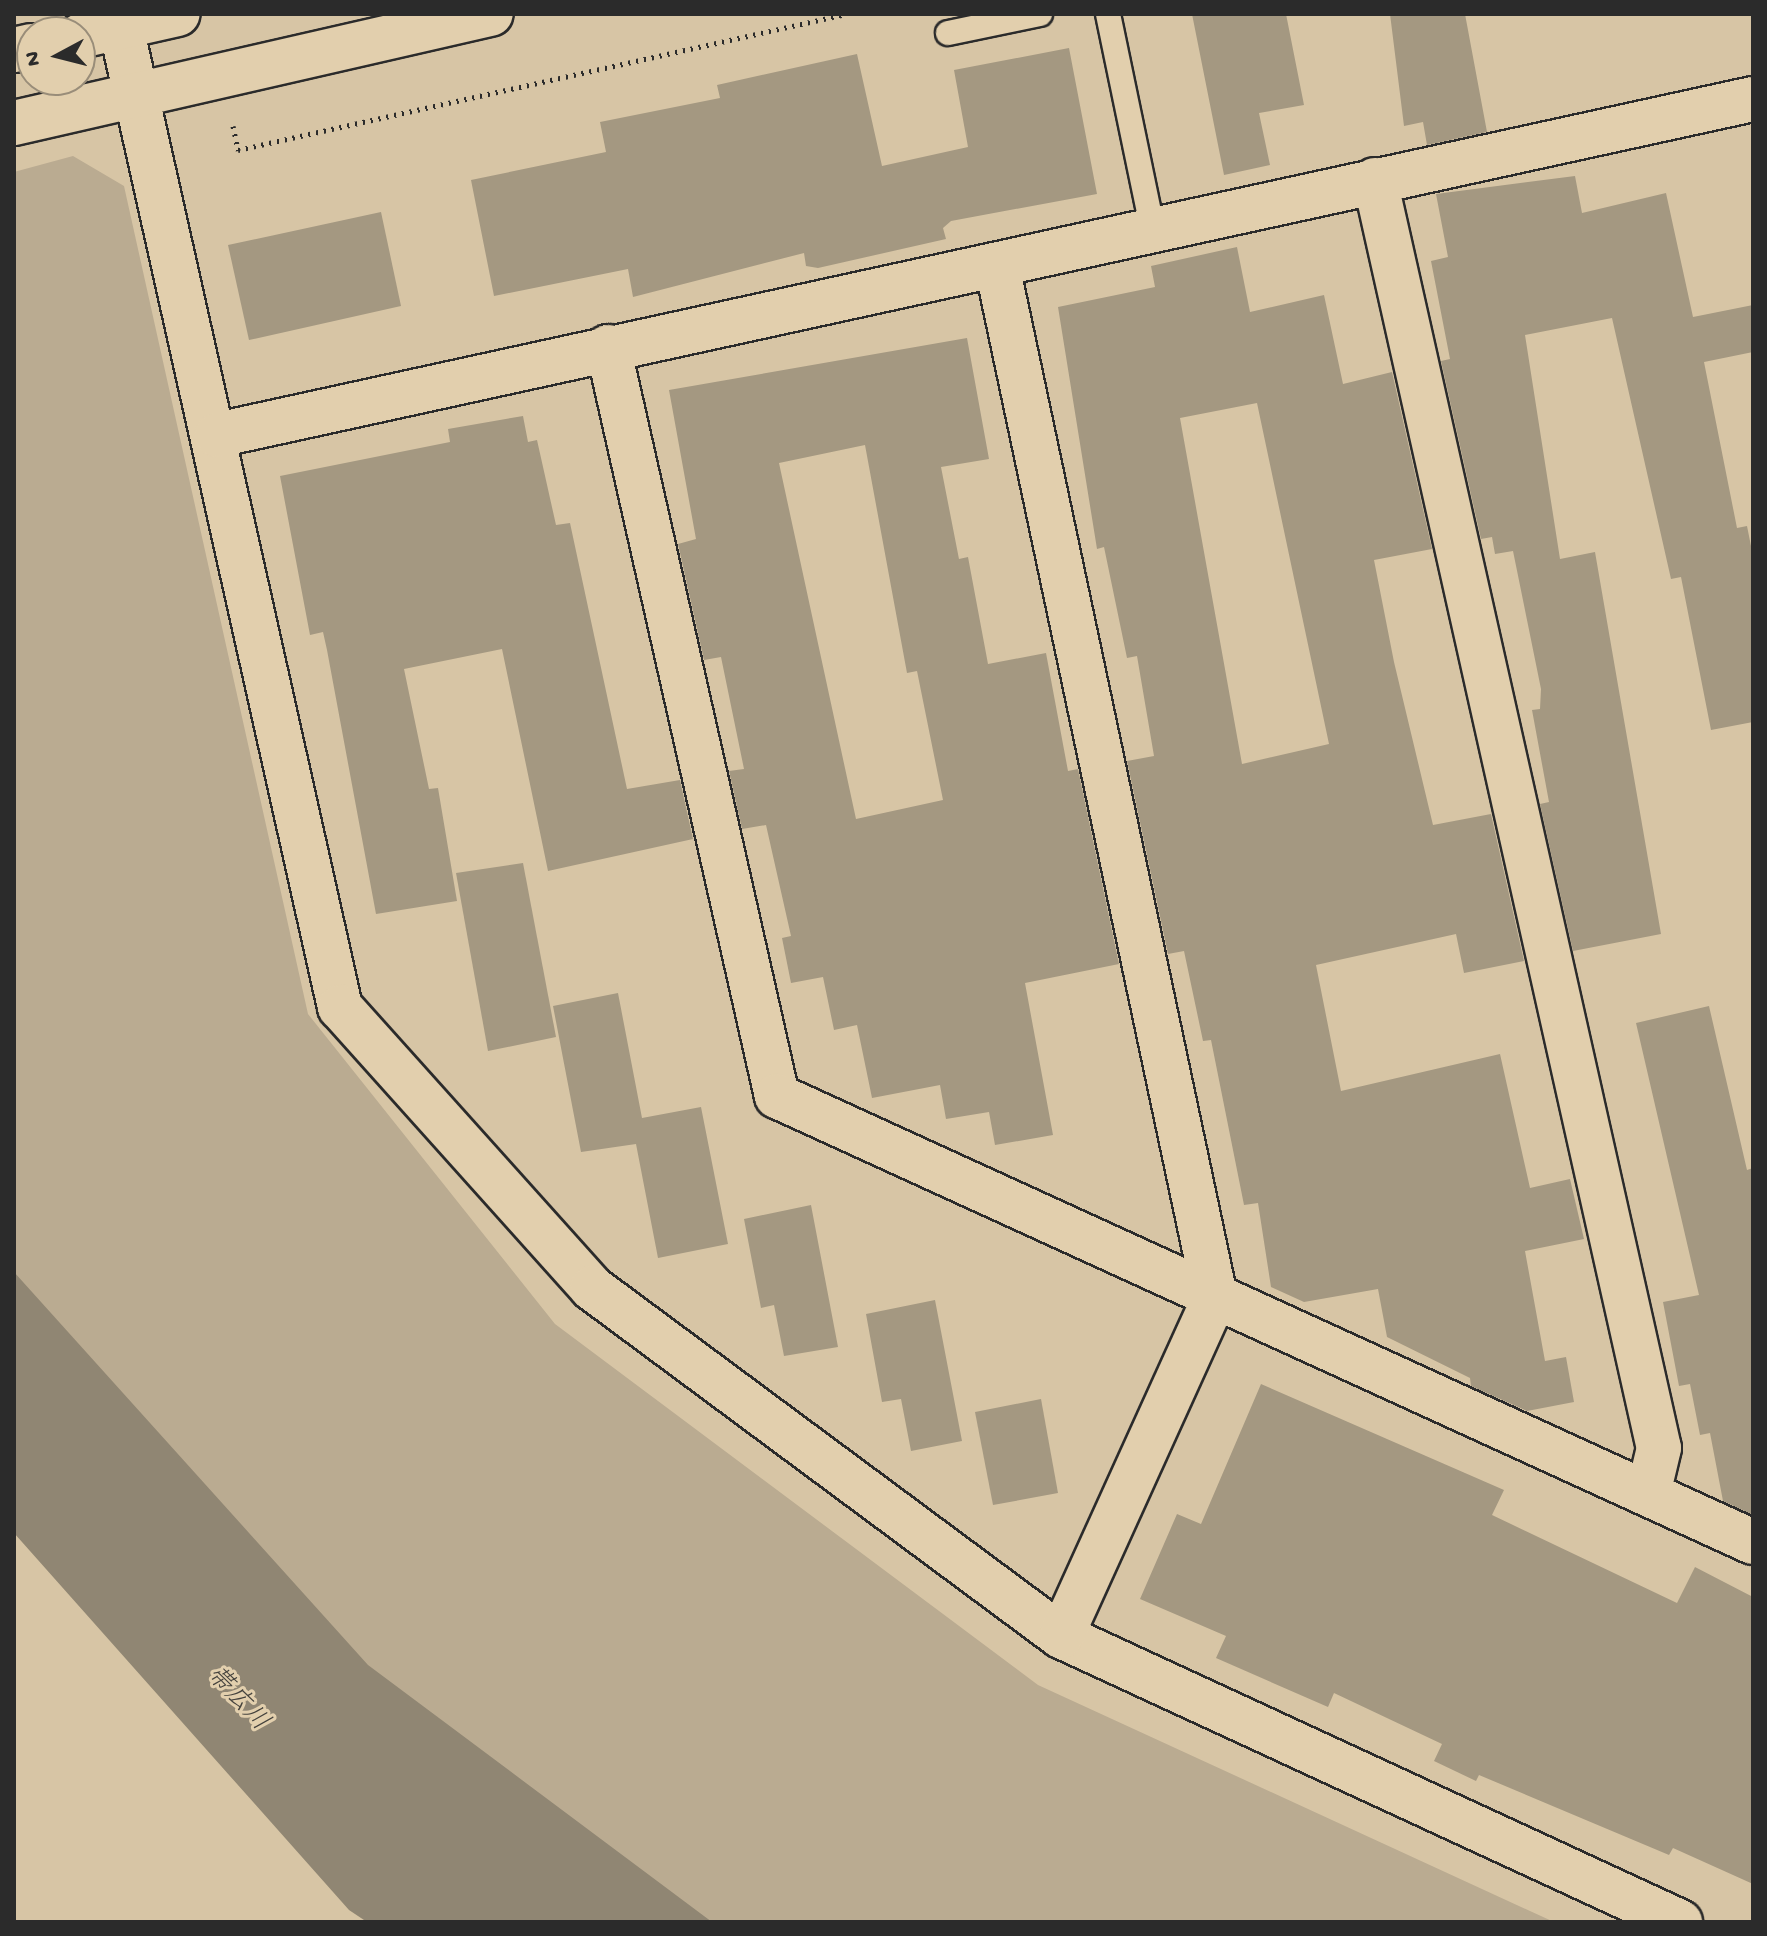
<!DOCTYPE html>
<html>
<head>
<meta charset="utf-8">
<style>
  body { margin:0 }
  #map { position:relative; width:1767px; height:1936px; overflow:hidden; background:#d7c5a5; font-family:"Gochi Hand","Klee One",sans-serif }
  div>[style] { position:absolute }
  .green>* { inset:0; background:#baab91 }
  .water>* { inset:0; background:#908673 }
  .building>* { inset:0; background:#a49881 }
  .path>* { height:5px; margin-top:-2.5px; transform-origin:0; background:repeating-linear-gradient(90deg,#2b2b2b 0 2px,transparent 0 8px) }
  .roads { filter:drop-shadow(2px 0 #2b2b2b) drop-shadow(-2px 0 #2b2b2b) drop-shadow(0 2px #2b2b2b) drop-shadow(0 -2px #2b2b2b) }
  .lane>* { height:24px; margin:-12px; padding:0 12px; transform-origin:12px; border-radius:12px; background:#e2cfad }
  .street>* { height:44px; margin:-22px; padding:0 22px; transform-origin:22px; border-radius:22px; background:#e2cfad }
  .secondary>* { height:44px; margin:-22px; padding:0 22px; transform-origin:22px; border-radius:22px; background:#e2cfad }
  span { translate:-50% -50%; white-space:nowrap; text-align:center; line-height:1.15; -webkit-text-stroke:6px #e2cfad; paint-order:stroke }
  .water-label { font-size:26px; color:#44423d; font-style:italic }
  .frame { position:absolute; inset:0; border:16px solid #2b2b2b; pointer-events:none }
  .north { position:absolute; left:16px; top:16px; width:80px; height:80px; box-sizing:border-box; background:#e2cfad; border:2px solid #998d79; border-radius:50%; rotate:263deg; font-size:22px; font-weight:700; line-height:32px; text-align:center; color:#2b2b2b }
  .north::after { content:''; display:block; margin:auto; width:28px; height:36px; background:#2b2b2b; clip-path:polygon(50% 0,100% 100%,50% 72%,0 100%) }
</style>
</head>
<body>
<div id="map">
  <div class="green">
    <div style="clip-path:polygon(73px 156px,124px 186px,308px 1014px,555px 1324px,1038px 1685px,1554px 1922px,630px 1922px,14px 1340px,14px 172px)"></div>
  </div>
  <div class="water">
    <div style="clip-path:polygon(14px 1272px,368px 1665px,712px 1922px,367px 1922px,349px 1910px,14px 1533px)"></div>
  </div>
  <div class="building">
    <div style="clip-path:polygon(1192px 14px,1286px 14px,1304px 105px,1259px 113px,1270px 165px,1224px 175px)"></div>
    <div style="clip-path:polygon(1390px 14px,1465px 14px,1487px 132px,1427px 145px,1423px 122px,1404px 126px)"></div>
    <div style="clip-path:polygon(1069px 48px,1097px 194px,951px 221px,943px 228px,946px 239px,818px 268px,806px 266px,804px 253px,633px 297px,628px 269px,494px 296px,471px 180px,606px 152px,600px 122px,720px 98px,717px 85px,857px 54px,882px 166px,968px 147px,954px 70px)"></div>
    <div style="clip-path:polygon(1575px 176px,1582px 213px,1666px 193px,1693px 317px,1753px 305px,1753px 352px,1704px 362px,1737px 528px,1747px 526px,1753px 556px,1753px 722px,1711px 730px,1681px 577px,1671px 579px,1612px 318px,1525px 335px,1560px 559px,1595px 552px,1661px 934px,1573px 951px,1540px 804px,1549px 802px,1532px 710px,1540px 709px,1541px 689px,1513px 551px,1495px 554px,1492px 537px,1481px 539px,1441px 361px,1450px 359px,1431px 261px,1448px 257px,1436px 194px)"></div>
    <div style="clip-path:polygon(381px 212px,401px 306px,249px 340px,228px 245px)"></div>
    <div style="clip-path:polygon(evenodd,1237px 247px,1250px 312px,1324px 295px,1343px 384px,1392px 372px,1432px 549px,1374px 560px,1394px 662px,1433px 825px,1491px 814px,1524px 961px,1464px 973px,1456px 934px,1316px 965px,1341px 1091px,1500px 1054px,1530px 1188px,1570px 1179px,1584px 1239px,1525px 1251px,1545px 1361px,1566px 1357px,1574px 1402px,1527px 1411px,1471px 1386px,1470px 1378px,1387px 1337px,1378px 1289px,1304px 1302px,1271px 1287px,1258px 1203px,1244px 1205px,1211px 1040px,1203px 1041px,1184px 951px,1168px 954px,1127px 761px,1154px 756px,1137px 656px,1127px 658px,1104px 547px,1097px 549px,1058px 307px,1155px 287px,1151px 266px,1237px 247px,1257px 403px,1329px 744px,1242px 764px,1180px 418px,1257px 403px)"></div>
    <div style="clip-path:polygon(evenodd,967px 338px,989px 459px,941px 467px,959px 559px,968px 557px,988px 664px,1046px 653px,1068px 771px,1078px 769px,1119px 964px,1025px 983px,1053px 1135px,995px 1145px,989px 1112px,946px 1119px,940px 1085px,872px 1098px,857px 1025px,834px 1030px,823px 977px,791px 983px,782px 938px,791px 936px,766px 825px,742px 829px,729px 771px,744px 769px,721px 657px,704px 660px,678px 544px,696px 539px,669px 390px,967px 338px,865px 445px,907px 673px,917px 671px,943px 800px,856px 819px,779px 463px,865px 445px)"></div>
    <div style="clip-path:polygon(523px 416px,528px 442px,537px 440px,556px 525px,570px 523px,627px 789px,680px 780px,693px 839px,548px 871px,502px 649px,404px 669px,429px 789px,438px 788px,457px 901px,376px 914px,327px 650px,323px 632px,310px 635px,280px 476px,450px 442px,448px 429px)"></div>
    <div style="clip-path:polygon(523px 863px,556px 1037px,488px 1051px,456px 873px)"></div>
    <div style="clip-path:polygon(618px 993px,642px 1118px,701px 1107px,728px 1244px,658px 1258px,636px 1144px,581px 1152px,553px 1006px)"></div>
    <div style="clip-path:polygon(1709px 1006px,1747px 1170px,1753px 1168px,1753px 1515px,1723px 1501px,1710px 1433px,1700px 1435px,1690px 1384px,1679px 1386px,1663px 1302px,1699px 1295px,1636px 1023px)"></div>
    <div style="clip-path:polygon(811px 1205px,838px 1347px,784px 1356px,774px 1305px,761px 1308px,744px 1219px)"></div>
    <div style="clip-path:polygon(935px 1300px,962px 1441px,911px 1451px,901px 1399px,882px 1402px,866px 1314px)"></div>
    <div style="clip-path:polygon(1261px 1384px,1504px 1490px,1492px 1515px,1677px 1603px,1695px 1567px,1753px 1597px,1753px 1884px,1673px 1848px,1669px 1855px,1479px 1775px,1476px 1781px,1434px 1761px,1442px 1744px,1334px 1693px,1328px 1707px,1216px 1658px,1226px 1636px,1140px 1599px,1177px 1514px,1201px 1524px)"></div>
    <div style="clip-path:polygon(1041px 1399px,1058px 1493px,993px 1505px,975px 1412px)"></div>
  </div>
  <div class="path">
    <div style="left:233px;top:126px;width:25px;rotate:78deg"></div>
    <div style="left:238px;top:150px;width:623px;rotate:-12.61deg"></div>
  </div>
  <div class="roads">
    <div class="lane">
      <div style="left:1108px;top:14px;width:222px;rotate:78.3deg"></div>
      <div style="left:948px;top:33px;width:94px;rotate:-11.7deg"></div>
    </div>
    <div class="street">
      <div style="left:118px;top:14px;width:1018px;rotate:77.4deg"></div>
      <div style="left:340px;top:1007px;width:377px;rotate:48.1deg"></div>
      <div style="left:592px;top:1288px;width:584px;rotate:36.58deg"></div>
      <div style="left:1061px;top:1636px;width:682px;rotate:24.8deg"></div>
      <div style="left:1375px;top:180px;width:1299px;rotate:77.38deg"></div>
      <div style="left:1659px;top:1448px;width:47px;rotate:103.4deg"></div>
      <div style="left:997px;top:266px;width:1054px;rotate:78.06deg"></div>
      <div style="left:1215px;top:1297px;width:372px;rotate:114.4deg"></div>
      <div style="left:608px;top:347px;width:768px;rotate:77.29deg"></div>
      <div style="left:777px;top:1096px;width:1073px;rotate:24.56deg"></div>
      <div style="left:217px;top:435px;width:1572px;rotate:-12.34deg"></div>
    </div>
    <div class="secondary">
      <div style="left:80px;top:36px;width:100px;rotate:-12.7deg"></div>
      <div style="left:14px;top:50px;width:18px;rotate:-13deg"></div>
      <div style="left:14px;top:123px;width:489px;rotate:-12.9deg"></div>
    </div>
  </div>
  <div class="water-label">
    <span style="left:236px;top:1700px;rotate:47deg">帯広川</span>
  </div>
  <div class="frame"></div>
  <div class="north">N</div>
</div>
</body>
</html>
